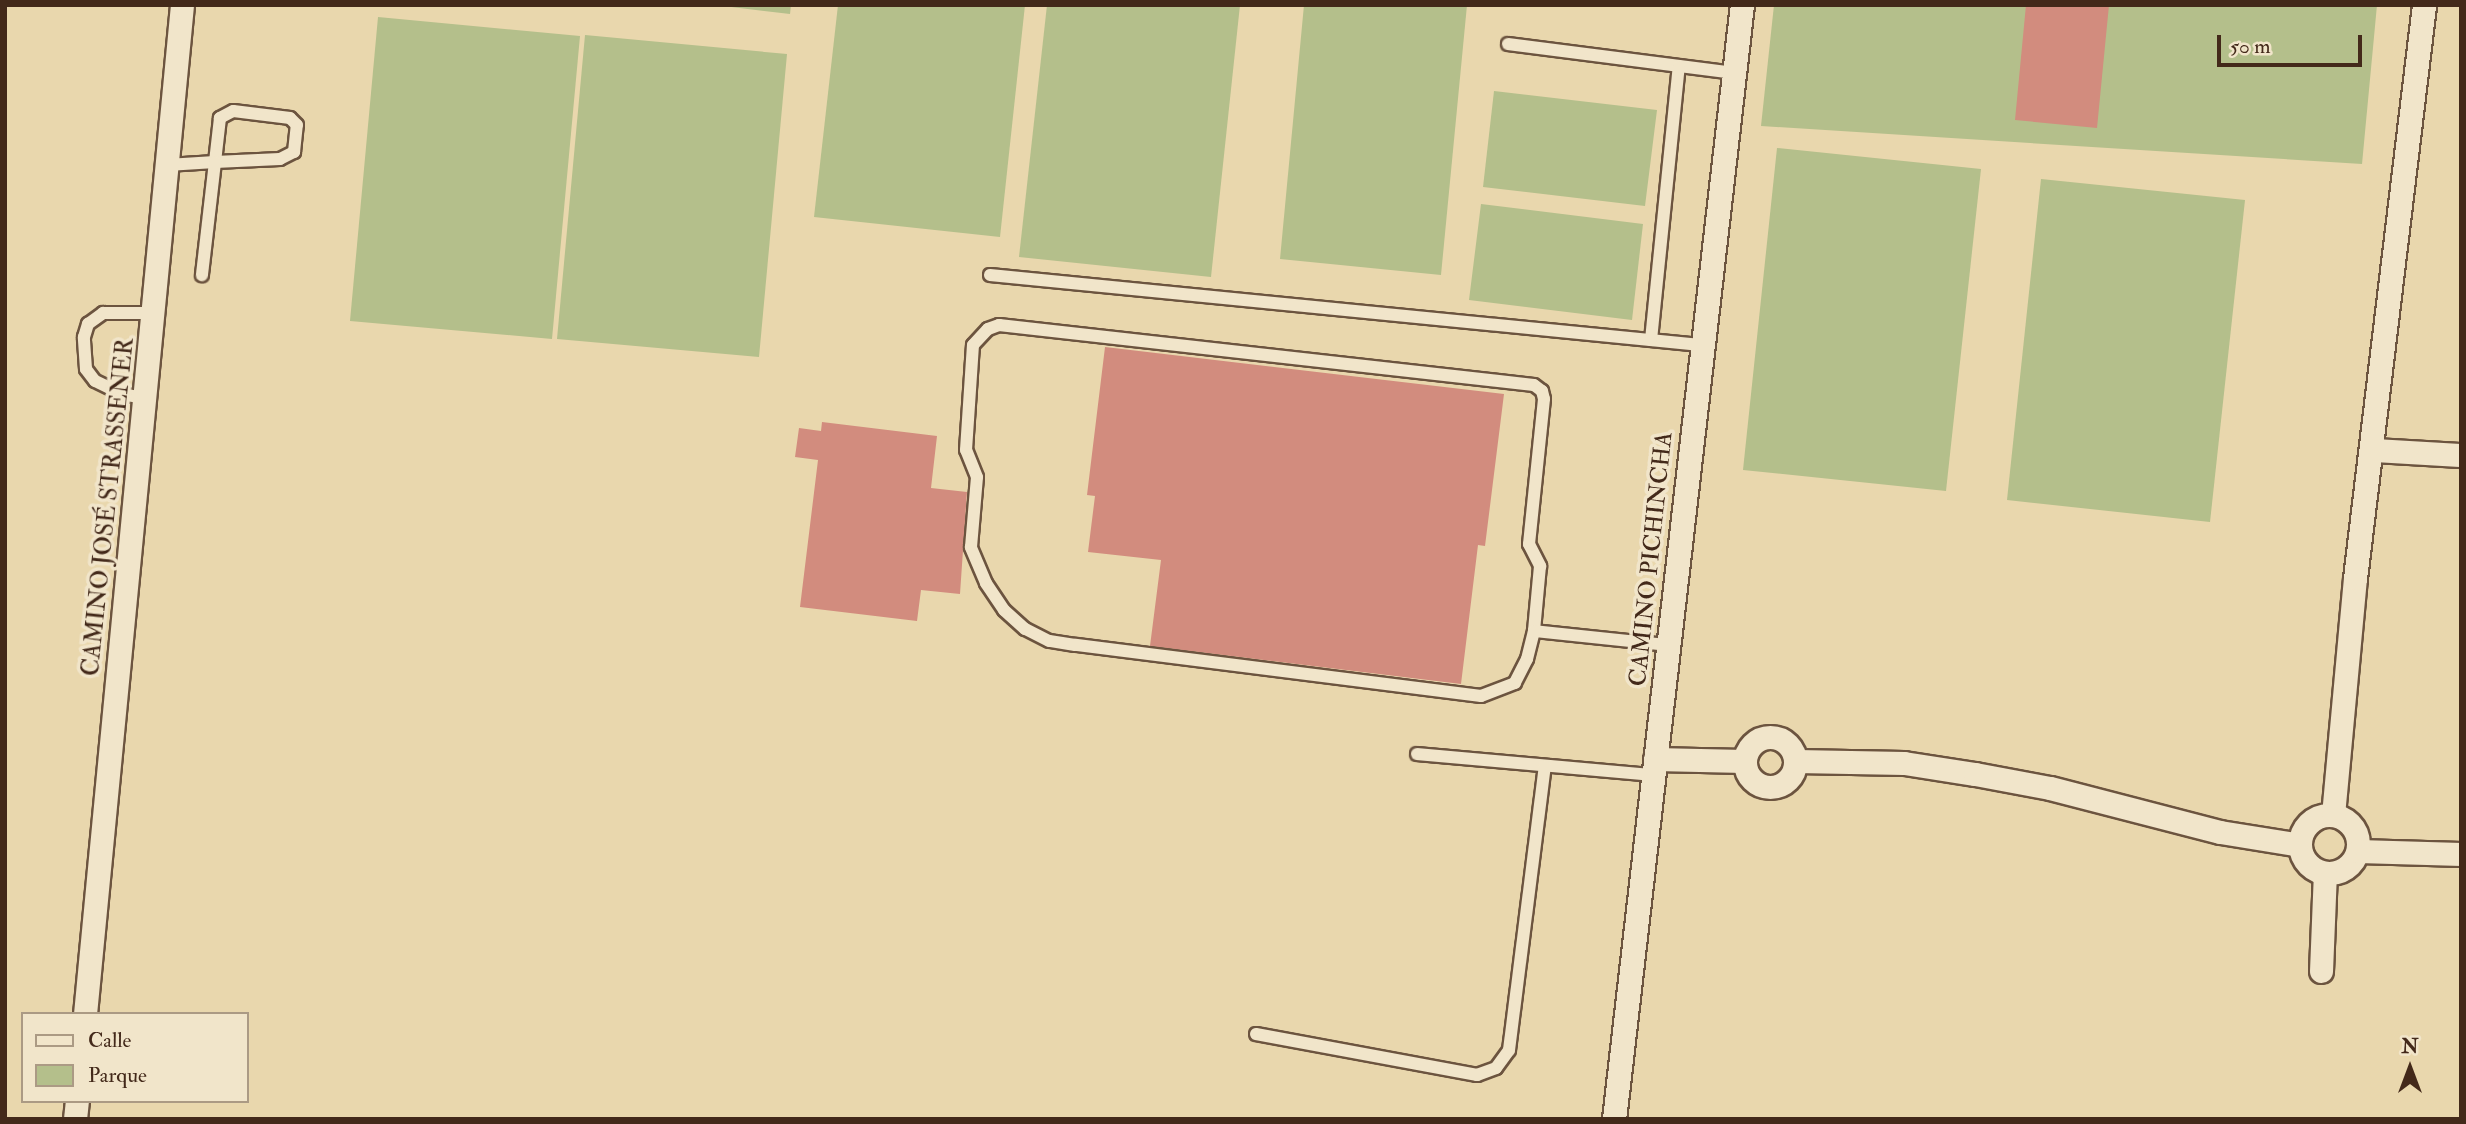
<!DOCTYPE html>
<html>
<head>
<meta charset="utf-8">
<style>
  body { margin:0 }
  #map { position:relative; width:2466px; height:1124px; overflow:hidden; background:#e9d7ad; font-family:"IM FELL Double Pica",serif }
  div>[style] { position:absolute }
  .green>* { inset:0; background:#b4bf8b }
  .building>* { inset:0; background:#d28c7e }
  .roads { filter:drop-shadow(2px 0 #6c543f) drop-shadow(-2px 0 #6c543f) drop-shadow(0 2px #6c543f) drop-shadow(0 -2px #6c543f) }
  .lane>* { height:12px; margin:-6px; padding:0 6px; transform-origin:6px; border-radius:6px; background:#f1e5ca }
  .street>* { height:23px; margin:-11.5px; padding:0 11.5px; transform-origin:11.5px; border-radius:11.5px; background:#f1e5ca }
  .street>.ring { margin:-11.5px; padding:0; box-sizing:content-box; background:none; border:23px solid #f1e5ca; border-radius:50% }
  span { translate:-50% -50%; white-space:nowrap; text-align:center; line-height:1.15; -webkit-text-stroke:7px #f1e5ca; paint-order:stroke }
  .street-label { font-size:24px; color:#43291a }
  .frame { position:absolute; inset:0; border:7px solid #43291a; pointer-events:none }
  .legend { position:absolute; left:21px; top:1012px; width:228px; height:91px; box-sizing:border-box; background:#f1e5ca; border:2px solid #ab9a84; margin:0; padding:9px 12px; list-style:none; font-size:21px; color:#43291a }
  .legend li { display:flex; align-items:center; gap:14px; height:35px }
  .legend b { width:35px; border:2px solid #ab9a84 }
  .north { position:absolute; left:2375px; top:1033px; width:70px; height:70px; -webkit-text-stroke:5px #f1e5ca; paint-order:stroke; rotate:0deg; font-size:19px; font-weight:700; line-height:28px; text-align:center; color:#43291a }
  .north::after { content:''; display:block; margin:auto; width:24px; height:32px; background:#43291a; clip-path:polygon(50% 0,100% 100%,50% 72%,0 100%) }
  .scale { position:absolute; left:2217px; top:35px; width:145px; height:32px; box-sizing:border-box; border:4px solid #43291a; border-top:0; padding-left:9px; font-size:21px; line-height:24px; white-space:nowrap; color:#43291a; -webkit-text-stroke:5px #f1e5ca; paint-order:stroke }
</style>
</head>
<body>
<div id="map">
  <div class="green">
    <div style="clip-path:polygon(715px 5px,791px 5px,790px 14px)"></div>
    <div style="clip-path:polygon(838px 5px,1025px 5px,1000px 237px,814px 217px)"></div>
    <div style="clip-path:polygon(1047px 5px,1240px 5px,1211px 277px,1019px 257px)"></div>
    <div style="clip-path:polygon(1304px 5px,1467px 5px,1441px 275px,1280px 259px)"></div>
    <div style="clip-path:polygon(1774px 5px,2377px 5px,2362px 164px,1761px 126px)"></div>
    <div style="clip-path:polygon(378px 17px,580px 36px,552px 339px,350px 321px)"></div>
    <div style="clip-path:polygon(585px 35px,787px 54px,759px 357px,557px 339px)"></div>
    <div style="clip-path:polygon(1494px 91px,1657px 110px,1645px 206px,1483px 187px)"></div>
    <div style="clip-path:polygon(1777px 148px,1981px 169px,1946px 491px,1743px 470px)"></div>
    <div style="clip-path:polygon(2041px 179px,2245px 200px,2210px 522px,2007px 500px)"></div>
    <div style="clip-path:polygon(1481px 204px,1643px 224px,1632px 320px,1469px 300px)"></div>
  </div>
  <div class="building">
    <div style="clip-path:polygon(2026px 5px,2109px 5px,2097px 128px,2015px 120px)"></div>
    <div style="clip-path:polygon(1105px 347px,1504px 394px,1485px 546px,1478px 545px,1461px 684px,1150px 646px,1161px 560px,1088px 552px,1095px 496px,1087px 495px)"></div>
    <div style="clip-path:polygon(822px 422px,937px 436px,931px 488px,967px 492px,960px 594px,921px 590px,917px 621px,800px 607px,818px 460px,795px 457px,799px 428px,821px 431px)"></div>
  </div>
  <div class="roads">
    <div class="lane">
      <div style="left:1508px;top:44px;width:228px;rotate:7.3deg"></div>
      <div style="left:167px;top:165px;width:48px;rotate:-3.6deg"></div>
      <div style="left:215px;top:162px;width:65px;rotate:-2.6deg"></div>
      <div style="left:280px;top:159px;width:16px;rotate:-27deg"></div>
      <div style="left:294px;top:152px;width:27px;rotate:-84deg"></div>
      <div style="left:297px;top:125px;width:10px;rotate:-135deg"></div>
      <div style="left:290px;top:118px;width:57px;rotate:-173deg"></div>
      <div style="left:233px;top:111px;width:15px;rotate:152deg"></div>
      <div style="left:220px;top:118px;width:44px;rotate:96.5deg"></div>
      <div style="left:215px;top:162px;width:114px;rotate:96.6deg"></div>
      <div style="left:990px;top:275px;width:714px;rotate:5.62deg"></div>
      <div style="left:999px;top:325px;width:538px;rotate:6.4deg"></div>
      <div style="left:1534px;top:385px;width:10px;rotate:37deg"></div>
      <div style="left:1542px;top:391px;width:8px;rotate:76deg"></div>
      <div style="left:1544px;top:399px;width:146px;rotate:95.9deg"></div>
      <div style="left:1529px;top:544px;width:25px;rotate:63deg"></div>
      <div style="left:1540px;top:566px;width:65px;rotate:95.3deg"></div>
      <div style="left:1534px;top:631px;width:29px;rotate:104deg"></div>
      <div style="left:1527px;top:659px;width:27px;rotate:117deg"></div>
      <div style="left:1515px;top:683px;width:36px;rotate:159deg"></div>
      <div style="left:1481px;top:696px;width:409px;rotate:-172.8deg"></div>
      <div style="left:1075px;top:645px;width:26px;rotate:-171deg"></div>
      <div style="left:1049px;top:641px;width:27px;rotate:-153deg"></div>
      <div style="left:1025px;top:629px;width:28px;rotate:-138deg"></div>
      <div style="left:1004px;top:610px;width:32px;rotate:-124deg"></div>
      <div style="left:986px;top:583px;width:39px;rotate:-113deg"></div>
      <div style="left:971px;top:547px;width:70px;rotate:-85.1deg"></div>
      <div style="left:977px;top:477px;width:29px;rotate:-112deg"></div>
      <div style="left:966px;top:450px;width:105px;rotate:-86.2deg"></div>
      <div style="left:973px;top:345px;width:22px;rotate:-47deg"></div>
      <div style="left:988px;top:329px;width:12px;rotate:-20deg"></div>
      <div style="left:1651px;top:340px;width:275px;rotate:-84.2deg"></div>
      <div style="left:144px;top:398px;width:22px;rotate:-170deg"></div>
      <div style="left:122px;top:394px;width:30px;rotate:-154deg"></div>
      <div style="left:95px;top:381px;width:15px;rotate:-127deg"></div>
      <div style="left:86px;top:369px;width:32px;rotate:-94deg"></div>
      <div style="left:84px;top:337px;width:14px;rotate:-73deg"></div>
      <div style="left:88px;top:324px;width:19px;rotate:-36deg"></div>
      <div style="left:103px;top:313px;width:50px"></div>
      <div style="left:1534px;top:631px;width:134px;rotate:6deg"></div>
      <div style="left:1417px;top:754px;width:237px;rotate:5.1deg"></div>
      <div style="left:1256px;top:1034px;width:225px;rotate:10.5deg"></div>
      <div style="left:1477px;top:1075px;width:20px;rotate:-20deg"></div>
      <div style="left:1496px;top:1068px;width:22px;rotate:-54deg"></div>
      <div style="left:1509px;top:1050px;width:286px;rotate:-82.8deg"></div>
    </div>
    <div class="street">
      <div style="left:2373px;top:450px;width:88px;rotate:3.3deg"></div>
      <div class="ring" style="left:1745px;top:737px;width:27px;height:27px"></div>
      <div style="left:1655px;top:759px;width:89px;rotate:1.3deg"></div>
      <div style="left:1796px;top:761px;width:108px;rotate:1.1deg"></div>
      <div style="left:1904px;top:763px;width:72px;rotate:8.8deg"></div>
      <div style="left:1975px;top:774px;width:76px;rotate:10.6deg"></div>
      <div style="left:2050px;top:788px;width:176px;rotate:14.5deg"></div>
      <div style="left:2220px;top:832px;width:81px;rotate:9.2deg"></div>
      <div class="ring" style="left:2300px;top:815px;width:35px;height:35px"></div>
      <div style="left:2333px;top:815px;width:238px;rotate:-84.7deg"></div>
      <div style="left:2355px;top:578px;width:577px;rotate:-83.13deg"></div>
      <div style="left:2358px;top:851px;width:103px;rotate:1.7deg"></div>
      <div style="left:2321px;top:971px;width:98px;rotate:-87.7deg"></div>
      <div style="left:85px;top:1014px;width:1014px;rotate:-84.51deg"></div>
      <div style="left:75px;top:1119px;width:18px;rotate:-84deg"></div>
      <div style="left:1614px;top:1119px;width:1121px;rotate:-83.45deg"></div>
    </div>
  </div>
  <div class="street-label">
    <span style="left:108px;top:507px;rotate:-84deg">CAMINO JOSÉ STRASSENER</span>
    <span style="left:1651px;top:559px;rotate:-84deg">CAMINO PICHINCHA</span>
  </div>
  <div class="frame"></div>
  <ul class="legend">
  <li><b style="height:9px;background:#f1e5ca"></b>Calle</li>
  <li><b style="height:19px;background:#b4bf8b"></b>Parque</li>
  </ul>
  <div class="north">N</div>
  <div class="scale">50 m</div>
</div>
</body>
</html>
